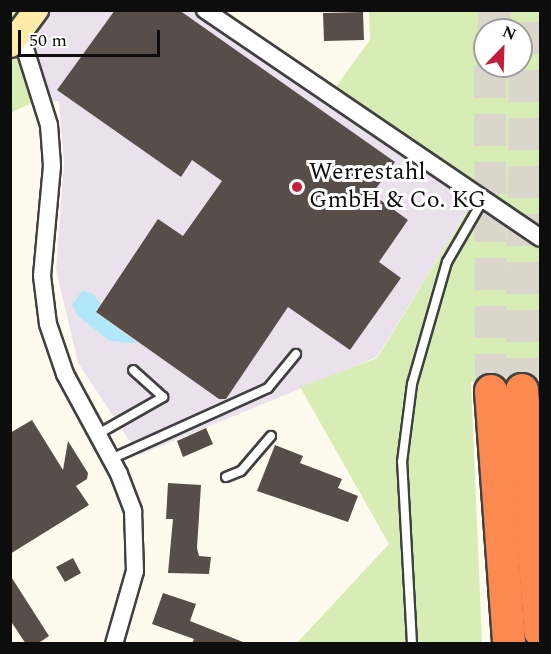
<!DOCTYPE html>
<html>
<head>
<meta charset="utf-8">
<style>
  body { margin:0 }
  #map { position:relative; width:551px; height:654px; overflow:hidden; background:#fffaee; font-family:Spectral,serif }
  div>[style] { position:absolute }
  .industrial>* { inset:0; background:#eae1ed }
  .green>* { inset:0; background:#d8ecb5 }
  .water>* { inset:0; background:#b0e7f9 }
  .building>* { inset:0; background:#574d49 }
  .highway-tunnel>* { height:32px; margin-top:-16px; transform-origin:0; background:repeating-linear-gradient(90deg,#dbd6cc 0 32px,transparent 0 48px) }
  .roads { filter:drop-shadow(2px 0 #404040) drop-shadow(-2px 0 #404040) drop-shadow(0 2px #404040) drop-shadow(0 -2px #404040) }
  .lane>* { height:8px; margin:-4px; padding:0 4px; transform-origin:4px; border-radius:4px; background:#fff }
  .street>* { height:16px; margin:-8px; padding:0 8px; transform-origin:8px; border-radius:8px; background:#fff }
  .secondary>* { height:24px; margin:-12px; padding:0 12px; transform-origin:12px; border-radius:12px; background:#ffeba9 }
  .highway>* { height:32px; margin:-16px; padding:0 16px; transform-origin:16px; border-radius:16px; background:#fc894f }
  .dots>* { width:16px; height:16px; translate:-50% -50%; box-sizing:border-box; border:3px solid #fff; border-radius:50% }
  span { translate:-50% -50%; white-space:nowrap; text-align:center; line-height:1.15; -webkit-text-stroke:6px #fff; paint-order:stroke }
  .poi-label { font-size:24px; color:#0d0d0d }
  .left { translate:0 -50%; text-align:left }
  .frame { position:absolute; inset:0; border:12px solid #0d0d0d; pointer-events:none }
  .north { position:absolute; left:473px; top:18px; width:60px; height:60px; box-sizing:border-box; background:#fff; border:2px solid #9e9e9e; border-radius:50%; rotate:23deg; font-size:16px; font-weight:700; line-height:24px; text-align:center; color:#0d0d0d }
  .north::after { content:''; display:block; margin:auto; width:21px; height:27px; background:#c51e3a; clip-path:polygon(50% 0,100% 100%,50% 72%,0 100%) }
  .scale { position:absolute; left:18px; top:30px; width:142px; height:27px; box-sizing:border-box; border:3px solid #0d0d0d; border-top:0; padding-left:8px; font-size:18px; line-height:21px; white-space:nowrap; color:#0d0d0d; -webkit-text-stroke:4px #fff; paint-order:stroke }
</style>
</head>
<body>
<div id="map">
  <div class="industrial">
    <div style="clip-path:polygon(28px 11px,199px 11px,473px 201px,377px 357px,139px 455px,78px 363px,56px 269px,64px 163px,59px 101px,35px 101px)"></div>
  </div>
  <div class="green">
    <div style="clip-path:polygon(11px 11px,28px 11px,35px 101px,11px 113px)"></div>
    <div style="clip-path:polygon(evenodd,369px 11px,540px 11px,540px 379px,471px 382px,482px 643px,296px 644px,389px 544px,300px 387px,377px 358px,473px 201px,327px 99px,370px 40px,369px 11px,485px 30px,521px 30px,521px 66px,485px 66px,485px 30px)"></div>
  </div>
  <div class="water">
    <div style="clip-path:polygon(82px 291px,92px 293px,101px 304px,95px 312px,138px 343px,110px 341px,78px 316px,72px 305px)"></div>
  </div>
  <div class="building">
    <div style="clip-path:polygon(115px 10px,179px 10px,395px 162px,372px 194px,408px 220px,379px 262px,401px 278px,350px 350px,288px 307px,226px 399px,219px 399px,96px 312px,158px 219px,183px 236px,222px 181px,192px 160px,181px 177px,57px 90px)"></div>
    <div style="clip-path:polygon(363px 12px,364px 40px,324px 41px,323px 13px)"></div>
    <div style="clip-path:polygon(32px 420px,63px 470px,68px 441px,88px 473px,87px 479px,76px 486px,89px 505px,10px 554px,10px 433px)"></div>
    <div style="clip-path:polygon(206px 428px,213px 444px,183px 457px,177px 441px)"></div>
    <div style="clip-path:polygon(275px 445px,303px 456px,300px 463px,342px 479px,338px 488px,358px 496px,348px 522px,257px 491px)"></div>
    <div style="clip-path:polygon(168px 483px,201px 485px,197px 548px,199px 556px,211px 557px,209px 574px,168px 573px,173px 519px,166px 519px)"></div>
    <div style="clip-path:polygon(73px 558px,81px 573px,65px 582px,56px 567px)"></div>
    <div style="clip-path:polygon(10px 575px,49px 636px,37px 644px,26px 644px,10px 620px)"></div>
    <div style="clip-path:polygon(163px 593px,196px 604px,190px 621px,248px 644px,192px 644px,194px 639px,152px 624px)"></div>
  </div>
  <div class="highway-tunnel">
    <div style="left:493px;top:30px;width:20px;rotate:-84deg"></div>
    <div style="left:490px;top:66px;width:325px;rotate:89.8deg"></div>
    <div style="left:522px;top:390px;width:380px;rotate:-89.5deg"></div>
  </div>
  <div class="roads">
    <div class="lane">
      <div style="left:98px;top:434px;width:75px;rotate:-29.6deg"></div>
      <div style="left:163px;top:397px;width:40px;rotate:-138deg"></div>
      <div style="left:111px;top:459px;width:172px;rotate:-24.3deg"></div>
      <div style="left:268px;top:388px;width:44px;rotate:-50.5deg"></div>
      <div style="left:226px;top:477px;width:16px;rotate:-22deg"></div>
      <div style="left:241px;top:471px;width:46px;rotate:-49.4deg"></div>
      <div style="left:412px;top:644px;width:182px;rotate:-93.1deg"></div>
      <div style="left:402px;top:462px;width:79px;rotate:-82.7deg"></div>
      <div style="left:412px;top:384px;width:127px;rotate:-74deg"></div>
      <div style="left:447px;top:262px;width:72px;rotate:-59.9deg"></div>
    </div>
    <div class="street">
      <div style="left:205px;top:10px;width:405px;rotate:34.2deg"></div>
      <div style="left:20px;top:33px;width:96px;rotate:72.5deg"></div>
      <div style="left:49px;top:125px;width:41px;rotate:85.8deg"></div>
      <div style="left:52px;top:166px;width:110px;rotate:95.2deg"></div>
      <div style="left:42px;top:276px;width:48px;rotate:82.9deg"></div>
      <div style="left:48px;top:324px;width:53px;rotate:71.2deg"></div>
      <div style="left:65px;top:374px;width:114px;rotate:61.6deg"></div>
      <div style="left:119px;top:474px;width:40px;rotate:69deg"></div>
      <div style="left:133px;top:511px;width:60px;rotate:88.1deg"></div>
      <div style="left:135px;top:571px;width:76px;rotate:106deg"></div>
    </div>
    <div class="secondary">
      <div style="left:10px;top:45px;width:44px;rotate:-53.4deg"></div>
    </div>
    <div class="highway">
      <div style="left:522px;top:390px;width:242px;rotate:85.7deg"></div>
      <div style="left:491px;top:391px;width:254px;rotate:85.9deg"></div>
    </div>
  </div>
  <div class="dots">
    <div style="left:297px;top:187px;background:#c51e3a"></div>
  </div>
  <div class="poi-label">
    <span class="left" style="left:309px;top:187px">Werrestahl<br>GmbH &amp; Co. KG</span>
  </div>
  <div class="frame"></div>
  <div class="north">N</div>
  <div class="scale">50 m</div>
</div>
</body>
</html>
